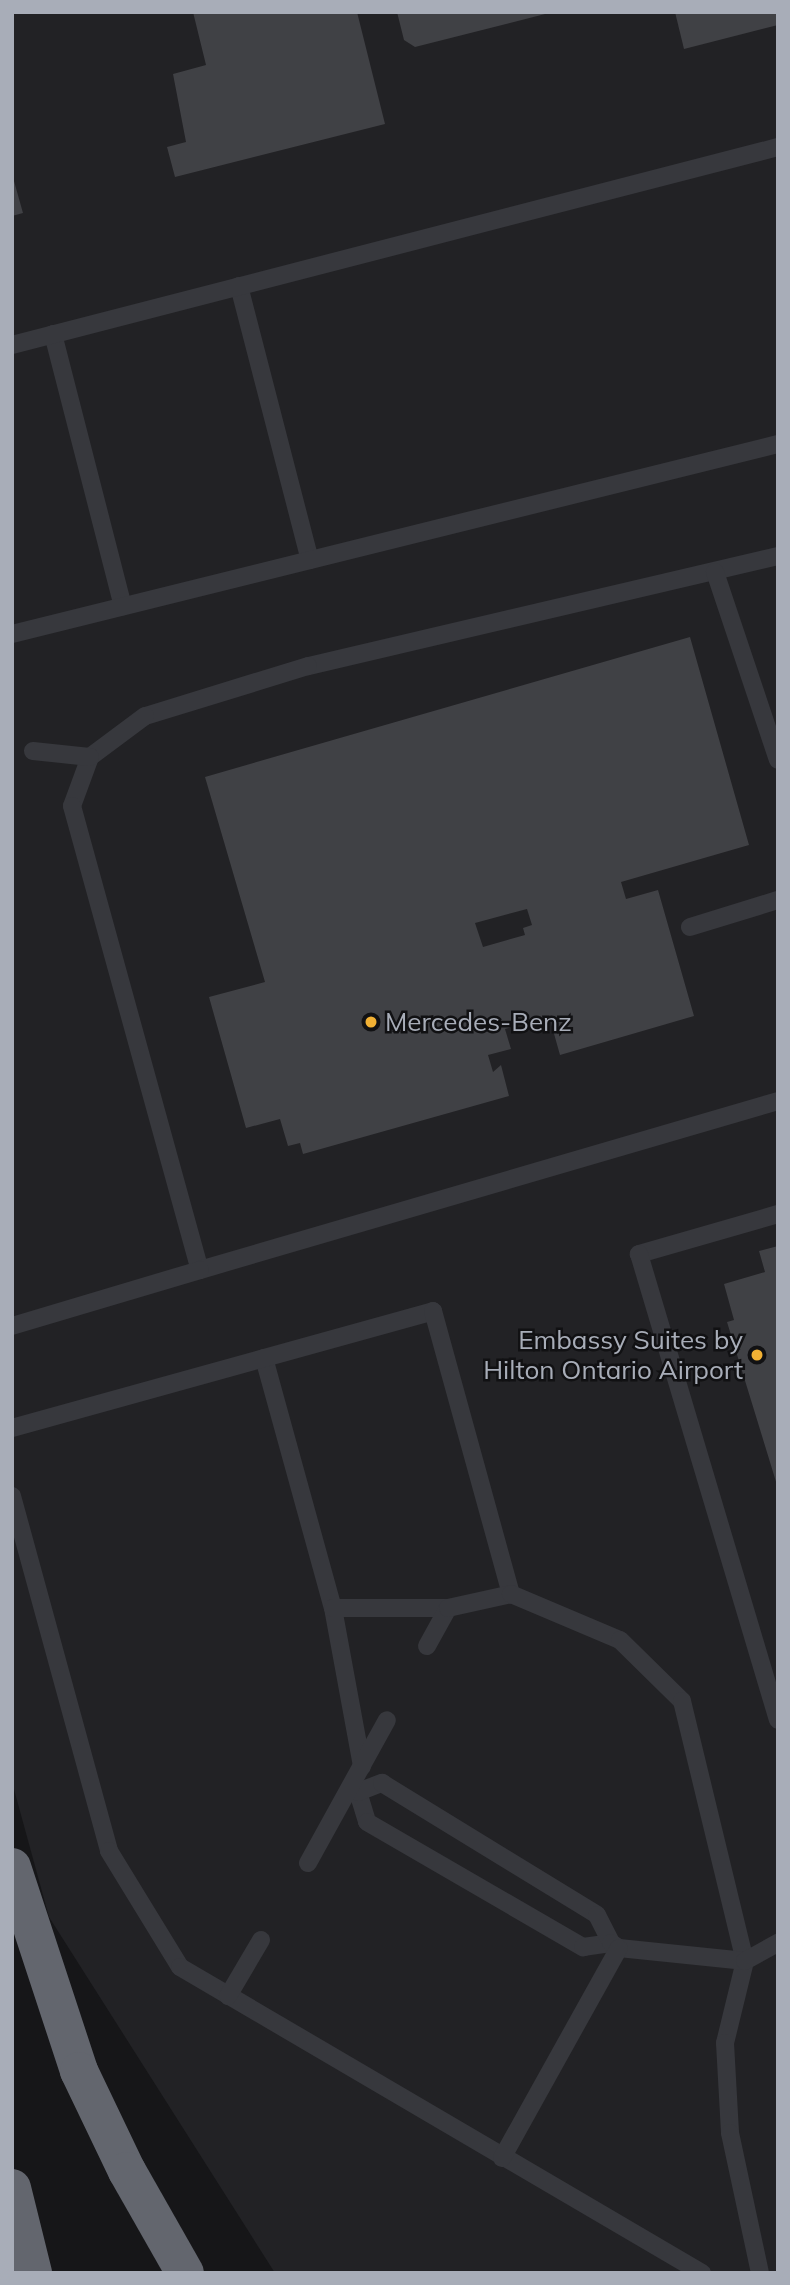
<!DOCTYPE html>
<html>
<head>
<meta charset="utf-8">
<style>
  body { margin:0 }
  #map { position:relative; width:790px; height:2285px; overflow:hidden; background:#161618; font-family:Mulish,sans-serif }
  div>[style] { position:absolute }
  .built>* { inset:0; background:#222225 }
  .building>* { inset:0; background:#404145 }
  .lane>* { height:18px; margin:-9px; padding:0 9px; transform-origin:9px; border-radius:9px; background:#37383d }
  .highway>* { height:38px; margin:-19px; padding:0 19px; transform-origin:19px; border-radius:19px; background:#63666e }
  .dots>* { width:19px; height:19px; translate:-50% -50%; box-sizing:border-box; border:4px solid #111113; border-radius:50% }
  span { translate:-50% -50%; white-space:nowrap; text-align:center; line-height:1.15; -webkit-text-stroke:5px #111113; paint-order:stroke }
  .poi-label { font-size:26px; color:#a8adb8 }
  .left { translate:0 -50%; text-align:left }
  .right { translate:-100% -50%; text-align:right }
  .frame { position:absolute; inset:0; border:14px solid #a8adb8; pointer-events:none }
</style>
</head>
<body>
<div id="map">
  <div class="built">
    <div style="clip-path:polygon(12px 12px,778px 12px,778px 2273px,275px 2273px,49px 1917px,12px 1782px)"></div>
  </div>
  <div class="building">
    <div style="clip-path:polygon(193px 12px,357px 12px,385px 124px,175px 177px,167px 147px,186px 142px,173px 74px,206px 65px)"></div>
    <div style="clip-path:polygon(397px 12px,549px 12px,549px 13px,415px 47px,404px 40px)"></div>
    <div style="clip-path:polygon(675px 12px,778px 12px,778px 25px,684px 49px)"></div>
    <div style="clip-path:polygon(12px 174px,23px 213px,12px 216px)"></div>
    <div style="clip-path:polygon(evenodd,690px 637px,749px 845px,621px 882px,626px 899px,658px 890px,694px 1016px,560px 1055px,549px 1016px,505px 1029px,511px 1049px,488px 1055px,493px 1072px,501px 1065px,509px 1096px,303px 1154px,300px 1143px,288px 1146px,280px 1119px,246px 1128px,209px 997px,265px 982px,205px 777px,690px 637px,527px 909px,532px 925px,523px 928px,525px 935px,483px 947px,475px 923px,527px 909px)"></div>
    <div style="clip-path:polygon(778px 1246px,778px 1485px,777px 1485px,727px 1322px,734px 1320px,724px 1284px,765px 1272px,759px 1251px)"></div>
  </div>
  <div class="lane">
    <div style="left:239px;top:286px;width:283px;rotate:75.5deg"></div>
    <div style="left:53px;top:334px;width:281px;rotate:75.6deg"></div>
    <div style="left:12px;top:345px;width:791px;rotate:-14.49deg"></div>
    <div style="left:778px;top:556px;width:483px;rotate:166.8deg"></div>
    <div style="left:308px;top:666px;width:170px;rotate:162.9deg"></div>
    <div style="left:145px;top:716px;width:69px;rotate:143.3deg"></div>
    <div style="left:90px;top:757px;width:52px;rotate:110.2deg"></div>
    <div style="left:72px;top:806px;width:481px;rotate:74.6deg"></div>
    <div style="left:200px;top:1270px;width:602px;rotate:-16.3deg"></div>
    <div style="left:715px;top:572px;width:198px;rotate:71.5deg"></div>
    <div style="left:12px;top:634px;width:789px;rotate:-13.93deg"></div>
    <div style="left:33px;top:751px;width:57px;rotate:6deg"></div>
    <div style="left:690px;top:927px;width:92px;rotate:-17.1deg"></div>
    <div style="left:778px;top:1214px;width:145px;rotate:163.9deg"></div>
    <div style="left:639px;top:1254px;width:486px;rotate:73.4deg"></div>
    <div style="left:12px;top:1326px;width:196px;rotate:-16.6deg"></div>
    <div style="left:264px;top:1358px;width:259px;rotate:74.6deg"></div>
    <div style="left:333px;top:1608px;width:161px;rotate:79.6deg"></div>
    <div style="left:12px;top:1428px;width:437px;rotate:-15.5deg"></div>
    <div style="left:433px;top:1311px;width:294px;rotate:74.6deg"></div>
    <div style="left:12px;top:1496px;width:368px;rotate:74.7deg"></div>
    <div style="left:109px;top:1851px;width:136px;rotate:58.5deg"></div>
    <div style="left:180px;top:1967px;width:605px;rotate:30.38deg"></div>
    <div style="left:333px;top:1608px;width:115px"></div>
    <div style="left:427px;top:1646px;width:43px;rotate:-61.1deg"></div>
    <div style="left:448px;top:1608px;width:65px;rotate:-12.5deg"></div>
    <div style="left:511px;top:1594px;width:118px;rotate:22.9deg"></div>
    <div style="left:620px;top:1640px;width:87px;rotate:44.5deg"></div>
    <div style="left:682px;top:1701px;width:268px;rotate:76.4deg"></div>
    <div style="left:745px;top:1961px;width:84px;rotate:103.7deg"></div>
    <div style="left:725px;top:2043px;width:90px;rotate:86.8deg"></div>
    <div style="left:730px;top:2133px;width:143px;rotate:77.9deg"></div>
    <div style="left:350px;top:1788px;width:9px;rotate:27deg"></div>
    <div style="left:358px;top:1792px;width:31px;rotate:73deg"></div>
    <div style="left:367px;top:1822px;width:250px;rotate:30.1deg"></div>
    <div style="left:583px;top:1947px;width:28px;rotate:-8deg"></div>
    <div style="left:358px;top:1792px;width:26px;rotate:-21deg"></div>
    <div style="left:382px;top:1783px;width:252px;rotate:31.5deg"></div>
    <div style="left:597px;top:1915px;width:31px;rotate:63deg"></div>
    <div style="left:611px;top:1943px;width:9px;rotate:32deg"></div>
    <div style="left:619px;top:1948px;width:127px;rotate:5.9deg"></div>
    <div style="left:745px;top:1961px;width:38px;rotate:-29deg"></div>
    <div style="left:308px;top:1863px;width:163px;rotate:-61.1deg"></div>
    <div style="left:228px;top:1996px;width:65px;rotate:-59.5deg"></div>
    <div style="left:502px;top:2158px;width:240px;rotate:-60.9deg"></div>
  </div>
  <div class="highway">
    <div style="left:12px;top:1867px;width:215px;rotate:71.8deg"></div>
    <div style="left:79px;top:2071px;width:111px;rotate:64.4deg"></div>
    <div style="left:127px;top:2171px;width:117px;rotate:60.4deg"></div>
    <div style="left:12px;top:2188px;width:88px;rotate:76.1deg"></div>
  </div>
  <div class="dots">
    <div style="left:371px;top:1022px;background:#f2b134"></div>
    <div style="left:757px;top:1355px;background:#f2b134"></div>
  </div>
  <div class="poi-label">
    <span class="left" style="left:385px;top:1022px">Mercedes-Benz</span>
    <span class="right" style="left:743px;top:1355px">Embassy Suites by<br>Hilton Ontario Airport</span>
  </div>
  <div class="frame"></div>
</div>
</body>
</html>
